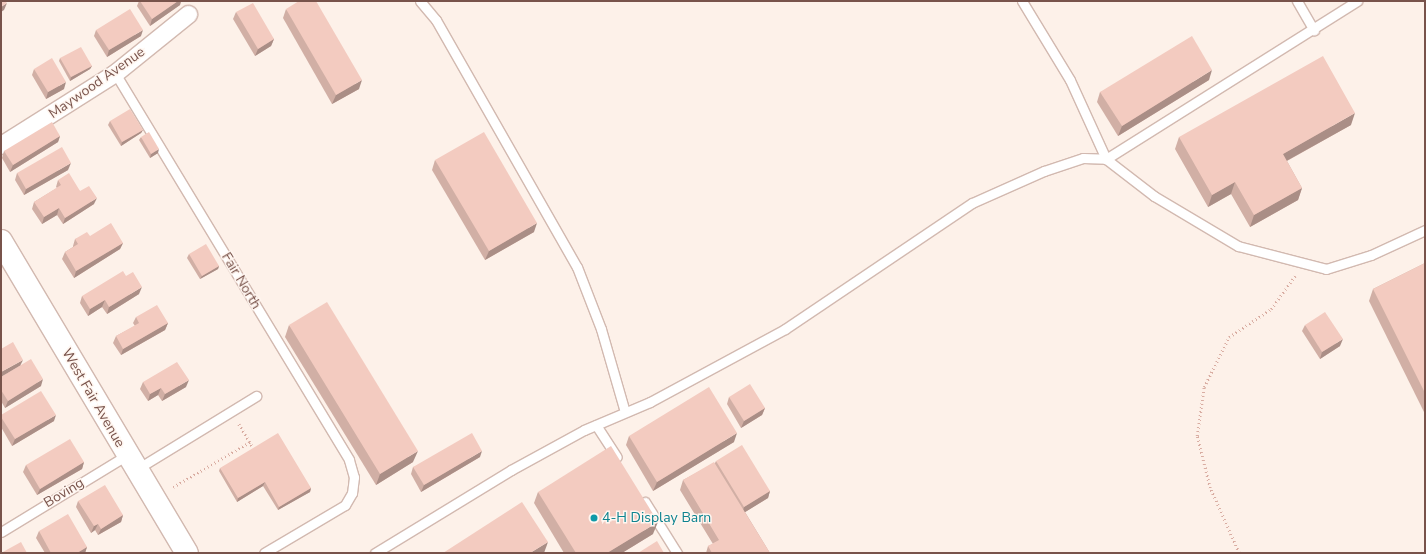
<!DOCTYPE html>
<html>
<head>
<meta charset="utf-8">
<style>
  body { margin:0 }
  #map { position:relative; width:1426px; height:554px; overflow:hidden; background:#fdf1e9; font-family:"Nunito Sans",sans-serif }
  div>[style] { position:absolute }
  .path>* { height:2.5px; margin-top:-1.25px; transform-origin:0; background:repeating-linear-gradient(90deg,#d9ada2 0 1px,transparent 0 4px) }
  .roads { filter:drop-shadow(1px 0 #d2b9b0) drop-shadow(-1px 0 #d2b9b0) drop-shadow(0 1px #d2b9b0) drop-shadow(0 -1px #d2b9b0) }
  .lane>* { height:9px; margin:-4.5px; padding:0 4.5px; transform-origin:4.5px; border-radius:4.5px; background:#fff }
  .street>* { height:17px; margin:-8.5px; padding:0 8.5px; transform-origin:8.5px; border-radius:8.5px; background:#fff }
  .secondary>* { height:22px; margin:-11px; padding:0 11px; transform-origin:11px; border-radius:11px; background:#fff }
  .wall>* { inset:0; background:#d1afa5 }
  .shaded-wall>* { inset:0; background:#aa8e86 }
  .building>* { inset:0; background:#f3cbc0 }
  .dots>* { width:11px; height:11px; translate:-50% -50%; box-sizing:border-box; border:2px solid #fff6f0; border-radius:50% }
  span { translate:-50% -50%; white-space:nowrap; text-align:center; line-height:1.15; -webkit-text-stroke:3px #fff6f0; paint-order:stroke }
  .street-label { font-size:14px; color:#78534b }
  .culture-label { font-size:14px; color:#0d838f }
  .left { translate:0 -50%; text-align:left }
  .frame { position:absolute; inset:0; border:2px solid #78534b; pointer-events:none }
</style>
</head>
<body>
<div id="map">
  <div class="path">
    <div style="left:239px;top:424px;width:29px;rotate:59deg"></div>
    <div style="left:173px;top:487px;width:89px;rotate:-30.3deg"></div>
    <div style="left:1239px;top:553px;width:71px;rotate:-114deg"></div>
    <div style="left:1210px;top:488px;width:54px;rotate:-104deg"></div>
    <div style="left:1197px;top:436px;width:49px;rotate:-81.9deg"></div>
    <div style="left:1204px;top:387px;width:56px;rotate:-63.4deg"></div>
    <div style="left:1229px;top:337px;width:50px;rotate:-33.7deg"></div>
    <div style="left:1271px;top:309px;width:41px;rotate:-54deg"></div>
  </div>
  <div class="roads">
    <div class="lane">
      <div style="left:420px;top:1px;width:25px;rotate:50deg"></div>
      <div style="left:436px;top:20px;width:284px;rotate:60.3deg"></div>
      <div style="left:577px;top:267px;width:66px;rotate:68.8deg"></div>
      <div style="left:601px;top:329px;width:86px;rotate:73.9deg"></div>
      <div style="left:1022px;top:1px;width:92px;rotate:58.7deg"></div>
      <div style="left:1070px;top:80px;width:87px;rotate:65.5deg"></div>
      <div style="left:1106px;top:159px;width:61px;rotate:37.6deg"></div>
      <div style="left:1154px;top:196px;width:98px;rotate:30.8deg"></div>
      <div style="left:1238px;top:246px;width:91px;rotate:14.6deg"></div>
      <div style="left:1326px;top:269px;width:47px;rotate:-17.3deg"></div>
      <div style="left:1371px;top:255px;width:60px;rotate:-24.8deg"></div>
      <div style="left:1297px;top:1px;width:34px;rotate:60deg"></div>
      <div style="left:115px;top:73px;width:452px;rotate:58.8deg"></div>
      <div style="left:349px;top:460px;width:18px;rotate:74deg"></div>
      <div style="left:354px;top:477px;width:16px;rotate:97deg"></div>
      <div style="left:352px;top:493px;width:14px;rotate:120deg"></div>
      <div style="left:345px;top:505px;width:94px;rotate:149.3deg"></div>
      <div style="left:596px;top:425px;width:38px;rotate:57deg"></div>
      <div style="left:137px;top:469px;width:140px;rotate:-31.5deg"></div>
      <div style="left:645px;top:502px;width:60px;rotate:57.9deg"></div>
      <div style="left:1px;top:532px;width:148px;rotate:-31.4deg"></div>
      <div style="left:375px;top:553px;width:159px;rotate:-31.4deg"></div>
      <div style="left:511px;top:470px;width:83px;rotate:-28.7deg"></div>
      <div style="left:584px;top:430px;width:72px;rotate:-23deg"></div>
      <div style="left:650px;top:402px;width:153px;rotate:-28.4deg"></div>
      <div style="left:785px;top:329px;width:225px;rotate:-34deg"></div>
      <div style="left:972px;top:203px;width:79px;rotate:-24deg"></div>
      <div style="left:1044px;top:171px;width:41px;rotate:-18.4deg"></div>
      <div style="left:1083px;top:158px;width:23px;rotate:2deg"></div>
      <div style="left:1106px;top:159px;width:297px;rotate:-32.2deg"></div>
    </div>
    <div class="street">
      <div style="left:1px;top:145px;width:135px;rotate:-32.3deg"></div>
      <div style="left:115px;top:73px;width:94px;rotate:-38.9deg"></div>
    </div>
    <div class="secondary">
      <div style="left:1px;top:241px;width:363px;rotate:59.2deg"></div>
    </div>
  </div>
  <div class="wall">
    <div style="clip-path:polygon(139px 1px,181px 1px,180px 5px,150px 26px,137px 6px)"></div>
    <div style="clip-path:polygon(286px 9px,359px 89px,332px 104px,283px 18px)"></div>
    <div style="clip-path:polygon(236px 12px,274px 39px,271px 46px,255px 56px,233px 19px)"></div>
    <div style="clip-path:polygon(96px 30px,141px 36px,107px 57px,94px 36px)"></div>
    <div style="clip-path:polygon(60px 58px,92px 66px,90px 69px,70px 81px,59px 61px)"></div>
    <div style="clip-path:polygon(34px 69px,64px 89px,46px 99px,32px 75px)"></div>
    <div style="clip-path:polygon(1209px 80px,1118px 136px,1097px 102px,1100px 92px)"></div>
    <div style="clip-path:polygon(110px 121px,143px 130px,141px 133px,121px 146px,108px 125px)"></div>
    <div style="clip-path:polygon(1351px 125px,1287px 161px,1302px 188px,1298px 200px,1250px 227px,1231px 194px,1208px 207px,1175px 149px,1179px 137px)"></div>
    <div style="clip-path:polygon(60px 136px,58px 142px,10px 172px,2px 158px,4px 151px)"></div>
    <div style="clip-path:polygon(141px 137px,158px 153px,150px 158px,139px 140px)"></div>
    <div style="clip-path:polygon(435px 160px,534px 232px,485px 260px,432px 170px)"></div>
    <div style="clip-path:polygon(68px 170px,24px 195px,15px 180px,17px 173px)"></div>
    <div style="clip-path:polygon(58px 180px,80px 191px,94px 204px,63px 224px,57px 215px,42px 224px,32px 209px,34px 202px,57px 188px,56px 187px)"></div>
    <div style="clip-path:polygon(90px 236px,123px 243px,120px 249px,74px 278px,62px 259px,65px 252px,73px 247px,73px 246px,75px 239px)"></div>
    <div style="clip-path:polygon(189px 254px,219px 266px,218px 269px,200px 279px,187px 258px)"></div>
    <div style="clip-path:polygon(1425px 263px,1425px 414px,1369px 301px,1373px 289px)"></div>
    <div style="clip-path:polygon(139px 294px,107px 314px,102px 307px,88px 316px,80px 303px,82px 296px)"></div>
    <div style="clip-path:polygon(136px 317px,168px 323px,165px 330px,121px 355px,113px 343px,116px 336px,135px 326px,133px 323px)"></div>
    <div style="clip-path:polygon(289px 325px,413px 462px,376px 485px,285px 337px)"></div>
    <div style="clip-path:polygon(1305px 325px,1340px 346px,1320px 359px,1302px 331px)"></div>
    <div style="clip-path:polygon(21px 365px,41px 386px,5px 408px,1px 401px,1px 377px)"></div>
    <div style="clip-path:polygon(143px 382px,186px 387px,162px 401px,158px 395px,148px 401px,140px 389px)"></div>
    <div style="clip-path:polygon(729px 397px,765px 408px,762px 415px,741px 428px,727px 404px)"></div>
    <div style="clip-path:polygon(1px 415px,54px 421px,12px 446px,1px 427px)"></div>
    <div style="clip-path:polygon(629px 436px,734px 442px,653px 491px,626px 445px)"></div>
    <div style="clip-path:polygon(480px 457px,421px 492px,411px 474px,413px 467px)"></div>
    <div style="clip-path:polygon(716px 461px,770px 491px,768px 498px,745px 512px,770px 553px,706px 553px,708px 546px,713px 544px,680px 490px,683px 480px,715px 463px)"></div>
    <div style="clip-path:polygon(84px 462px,82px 469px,37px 495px,23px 472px,26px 465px)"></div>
    <div style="clip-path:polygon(220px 468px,311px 488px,310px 492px,278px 510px,263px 486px,237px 502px,219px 471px)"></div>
    <div style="clip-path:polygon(538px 492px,653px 534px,622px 553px,564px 553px,534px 503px)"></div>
    <div style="clip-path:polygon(78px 501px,123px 515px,121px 522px,98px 535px,95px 530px,91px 533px,76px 507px)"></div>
    <div style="clip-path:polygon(39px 531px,87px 547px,85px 553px,45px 553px,36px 538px)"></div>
  </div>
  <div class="shaded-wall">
    <div style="clip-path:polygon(178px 1px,181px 1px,180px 5px,150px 26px,152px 19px)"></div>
    <div style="clip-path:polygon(7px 3px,4px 10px,1px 12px,1px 7px)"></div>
    <div style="clip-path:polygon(143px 30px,141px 36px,107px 57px,109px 50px)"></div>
    <div style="clip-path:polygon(274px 39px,271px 46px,255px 56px,258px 49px)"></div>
    <div style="clip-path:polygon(92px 66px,90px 69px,70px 81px,71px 77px)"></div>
    <div style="clip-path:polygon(1212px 70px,1209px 80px,1118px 136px,1122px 126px)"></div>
    <div style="clip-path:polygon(362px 80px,359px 89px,332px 104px,336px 95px)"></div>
    <div style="clip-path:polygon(66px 82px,64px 89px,46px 99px,48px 92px)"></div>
    <div style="clip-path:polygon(1355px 113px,1351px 125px,1279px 165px,1283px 154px)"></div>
    <div style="clip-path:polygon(143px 130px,141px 133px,121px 146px,122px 142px)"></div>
    <div style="clip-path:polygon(60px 136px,58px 142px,10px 172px,13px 165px)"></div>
    <div style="clip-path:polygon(159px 149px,158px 153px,150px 158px,151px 154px)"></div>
    <div style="clip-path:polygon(71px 163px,68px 170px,24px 195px,26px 189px)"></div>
    <div style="clip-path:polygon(1235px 182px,1231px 194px,1208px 207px,1212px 195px)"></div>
    <div style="clip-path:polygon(1302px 188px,1298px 200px,1250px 227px,1254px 215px)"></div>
    <div style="clip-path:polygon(97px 198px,94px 204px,63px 224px,65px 218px)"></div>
    <div style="clip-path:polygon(59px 208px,57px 215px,42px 224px,44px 217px)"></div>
    <div style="clip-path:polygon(537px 223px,534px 232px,485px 260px,489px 251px)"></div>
    <div style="clip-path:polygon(123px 243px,120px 249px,74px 278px,76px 271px)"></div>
    <div style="clip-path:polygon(219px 266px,218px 269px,200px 279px,202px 276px)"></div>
    <div style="clip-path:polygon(142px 287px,139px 294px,107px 314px,109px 307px)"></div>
    <div style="clip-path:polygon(105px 300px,102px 307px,88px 316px,90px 309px)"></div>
    <div style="clip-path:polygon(168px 323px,165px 330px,121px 355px,123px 349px)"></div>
    <div style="clip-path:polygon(1343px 339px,1340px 346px,1320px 359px,1322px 352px)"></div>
    <div style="clip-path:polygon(23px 360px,20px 366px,1px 377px,1px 372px)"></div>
    <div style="clip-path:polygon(43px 379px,41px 386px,5px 408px,8px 401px)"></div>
    <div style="clip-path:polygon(189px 380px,186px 387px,162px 401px,165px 394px)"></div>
    <div style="clip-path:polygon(161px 388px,158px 395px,148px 401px,150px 394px)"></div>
    <div style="clip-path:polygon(765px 408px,762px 415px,741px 428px,744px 421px)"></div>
    <div style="clip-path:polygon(56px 415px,54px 421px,12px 446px,15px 439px)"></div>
    <div style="clip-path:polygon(737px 433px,734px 442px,653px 491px,657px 482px)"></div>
    <div style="clip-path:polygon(418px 451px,413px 462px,376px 485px,380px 474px)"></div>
    <div style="clip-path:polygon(482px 451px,480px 457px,421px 492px,424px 485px)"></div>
    <div style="clip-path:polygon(84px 462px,82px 469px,37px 495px,40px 489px)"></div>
    <div style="clip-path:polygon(265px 482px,263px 486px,237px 502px,238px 498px)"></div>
    <div style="clip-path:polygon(311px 488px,310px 492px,278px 510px,279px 507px)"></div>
    <div style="clip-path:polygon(770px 491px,768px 498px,742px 514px,744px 507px)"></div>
    <div style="clip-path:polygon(123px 515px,121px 522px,98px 535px,101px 529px)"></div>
    <div style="clip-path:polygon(658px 522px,653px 534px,622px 553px,607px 553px)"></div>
    <div style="clip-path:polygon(98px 524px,95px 530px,91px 533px,94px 526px)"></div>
    <div style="clip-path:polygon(548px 542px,544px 553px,530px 553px)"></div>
    <div style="clip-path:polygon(87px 547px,85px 553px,77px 553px)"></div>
  </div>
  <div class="building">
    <div style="clip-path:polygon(1px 1px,5px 1px,7px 3px,1px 7px)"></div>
    <div style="clip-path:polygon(140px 1px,178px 1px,152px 19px)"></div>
    <div style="clip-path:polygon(299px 1px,316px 1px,362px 80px,336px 95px,286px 9px)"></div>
    <div style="clip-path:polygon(253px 3px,274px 39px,258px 49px,236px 12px)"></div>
    <div style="clip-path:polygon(130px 9px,143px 30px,109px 50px,96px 30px)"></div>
    <div style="clip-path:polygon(1192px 36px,1212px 70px,1122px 126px,1100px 92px)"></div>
    <div style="clip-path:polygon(81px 47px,92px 66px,71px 77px,60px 58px)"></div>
    <div style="clip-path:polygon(1323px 56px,1355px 113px,1283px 154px,1302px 188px,1254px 215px,1235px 182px,1212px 195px,1179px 137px)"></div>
    <div style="clip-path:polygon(52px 58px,66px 82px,48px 92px,34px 69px)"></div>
    <div style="clip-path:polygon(130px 109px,143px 130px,122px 142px,110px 121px)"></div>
    <div style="clip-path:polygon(52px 122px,60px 136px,13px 165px,4px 151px)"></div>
    <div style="clip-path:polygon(149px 132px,159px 149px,151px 154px,141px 137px)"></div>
    <div style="clip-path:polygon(484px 132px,537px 223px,489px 251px,435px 160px)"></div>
    <div style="clip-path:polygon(62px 147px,71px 163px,26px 189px,17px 173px)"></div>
    <div style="clip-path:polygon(69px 173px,80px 191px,89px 186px,97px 198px,65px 218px,59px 208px,44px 217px,34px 202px,61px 185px,58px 180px)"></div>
    <div style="clip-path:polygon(111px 223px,123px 243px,76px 271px,65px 252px,78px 244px,75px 239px,87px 232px,90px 236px)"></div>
    <div style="clip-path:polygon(206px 244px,219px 266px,202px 276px,189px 254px)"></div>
    <div style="clip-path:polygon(1425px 263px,1425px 393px,1373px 289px)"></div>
    <div style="clip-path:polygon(123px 271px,126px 276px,133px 272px,142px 287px,109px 307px,105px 300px,90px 309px,82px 296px)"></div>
    <div style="clip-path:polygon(327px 302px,418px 451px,380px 474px,289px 325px)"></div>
    <div style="clip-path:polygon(157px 305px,168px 323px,123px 349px,116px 336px,139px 323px,136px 317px)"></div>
    <div style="clip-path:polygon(1325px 312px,1343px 339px,1322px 352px,1305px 325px)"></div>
    <div style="clip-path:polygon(13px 342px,23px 360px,1px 372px,1px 349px)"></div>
    <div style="clip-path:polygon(31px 359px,43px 379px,8px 401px,1px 390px,1px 377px)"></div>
    <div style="clip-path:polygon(177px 362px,189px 380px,165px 394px,161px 388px,150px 394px,143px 382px)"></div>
    <div style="clip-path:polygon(750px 384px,765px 408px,744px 421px,729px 397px)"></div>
    <div style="clip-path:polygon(709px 387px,737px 433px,657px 482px,629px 436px)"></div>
    <div style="clip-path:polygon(41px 391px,56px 415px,15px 439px,1px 417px,1px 415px)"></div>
    <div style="clip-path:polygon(278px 433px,311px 488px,279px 507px,265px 482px,238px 498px,220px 468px)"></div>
    <div style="clip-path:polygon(472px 433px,482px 451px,424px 485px,413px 467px)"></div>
    <div style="clip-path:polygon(70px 439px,84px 462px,40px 489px,26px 465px)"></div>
    <div style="clip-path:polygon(742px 445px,770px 491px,744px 507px,716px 461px)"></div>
    <div style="clip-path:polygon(611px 446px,658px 522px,607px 553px,576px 553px,538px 492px)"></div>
    <div style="clip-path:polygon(714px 462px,770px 553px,712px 553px,708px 546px,719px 540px,683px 480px)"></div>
    <div style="clip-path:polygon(105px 485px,123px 515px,101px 529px,98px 524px,94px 526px,78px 501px)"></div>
    <div style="clip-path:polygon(522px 502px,548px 542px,530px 553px,443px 553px)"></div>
    <div style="clip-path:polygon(68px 514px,87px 547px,77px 553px,51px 553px,39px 531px)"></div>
    <div style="clip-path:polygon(657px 541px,664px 553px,638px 553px)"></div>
    <div style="clip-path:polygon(21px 542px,27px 553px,1px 553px)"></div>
  </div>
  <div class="dots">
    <div style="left:594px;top:518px;background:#0f9aa8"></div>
  </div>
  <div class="street-label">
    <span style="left:97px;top:83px;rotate:-35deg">Maywood Avenue</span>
    <span style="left:241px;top:281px;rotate:59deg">Fair North</span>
    <span style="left:93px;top:398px;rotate:60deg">West Fair Avenue</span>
    <span style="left:64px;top:493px;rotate:-31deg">Boving</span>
  </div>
  <div class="culture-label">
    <span class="left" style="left:602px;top:518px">4-H Display Barn</span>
  </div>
  <div class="frame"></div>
</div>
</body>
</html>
